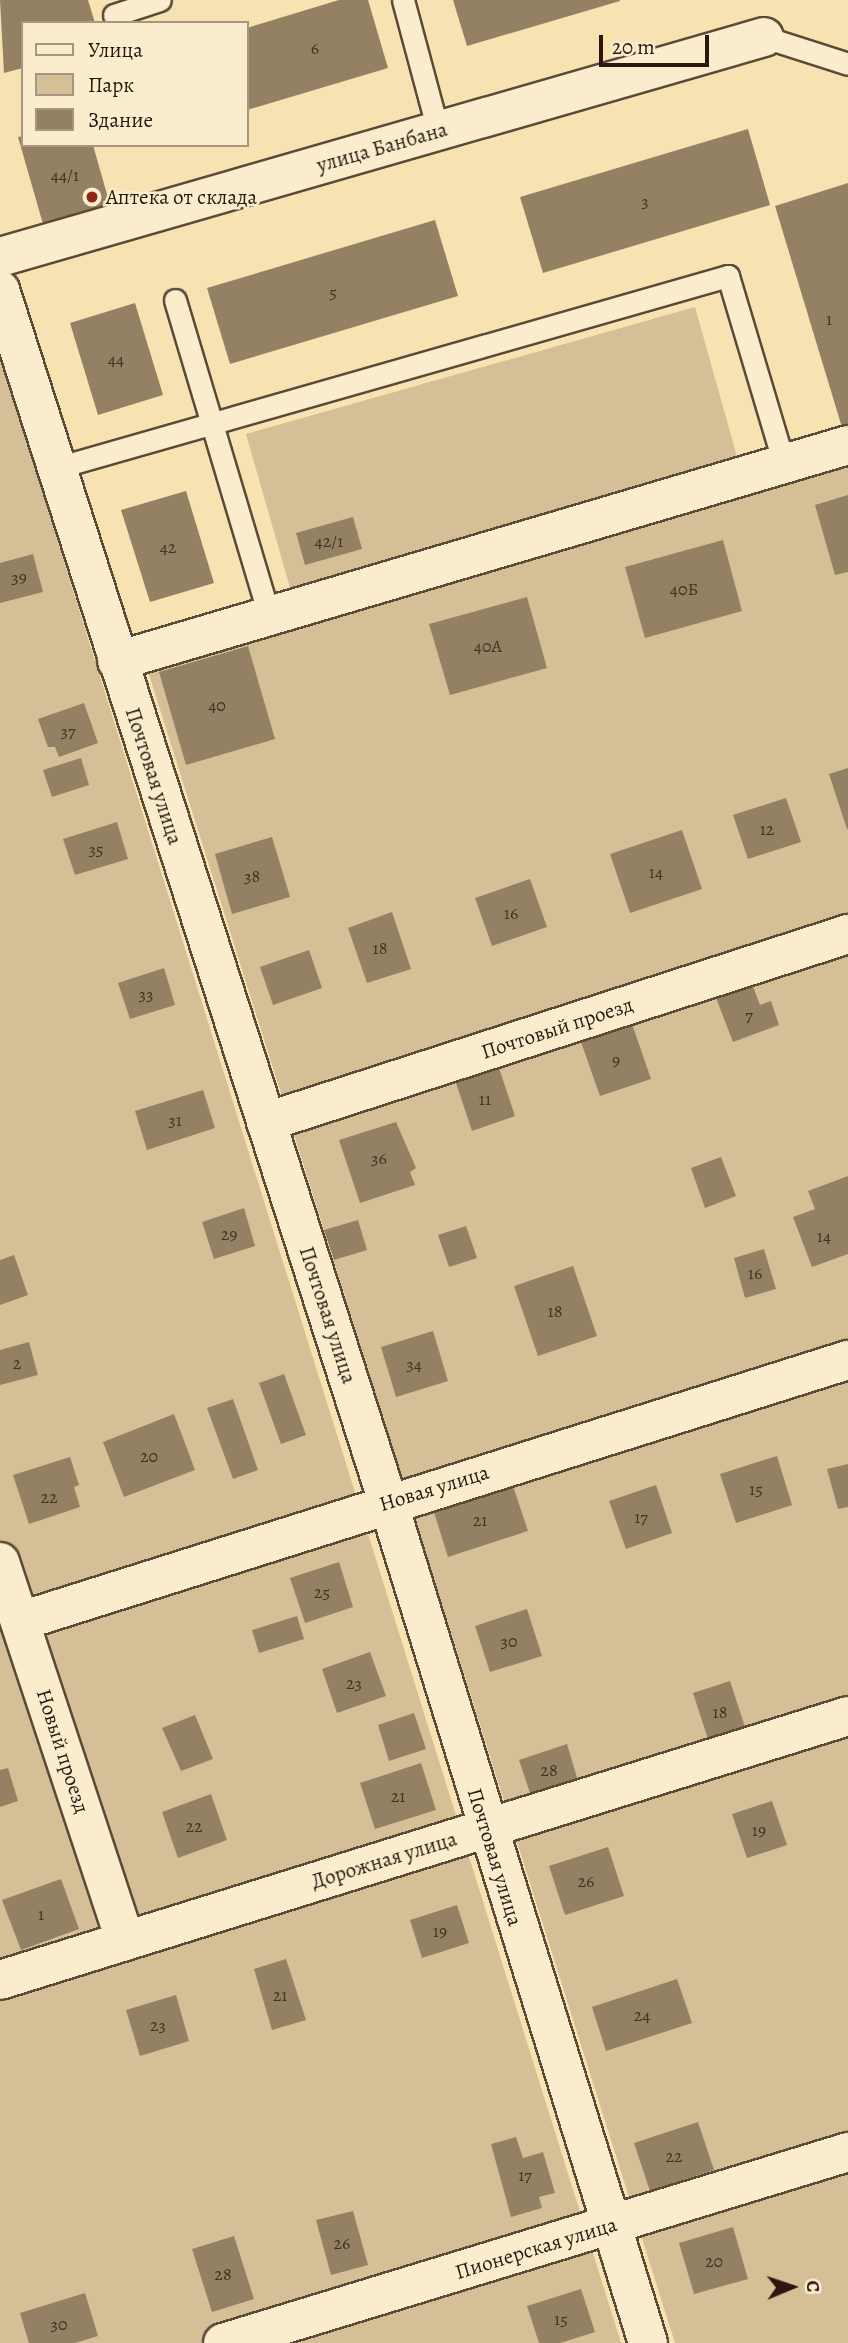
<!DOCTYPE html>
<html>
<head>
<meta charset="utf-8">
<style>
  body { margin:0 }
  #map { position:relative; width:848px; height:2343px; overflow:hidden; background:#f7e2b1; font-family:Alegreya,serif }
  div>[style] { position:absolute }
  .green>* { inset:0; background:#d4bf96 }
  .building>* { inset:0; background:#948164 }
  .roads { filter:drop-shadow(2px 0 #5c4a38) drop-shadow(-2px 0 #5c4a38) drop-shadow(0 2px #5c4a38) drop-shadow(0 -2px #5c4a38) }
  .lane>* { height:21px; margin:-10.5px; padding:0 10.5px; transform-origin:10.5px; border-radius:10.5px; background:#faeccc }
  .street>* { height:38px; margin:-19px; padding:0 19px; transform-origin:19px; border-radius:19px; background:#faeccc }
  .secondary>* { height:38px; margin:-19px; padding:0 19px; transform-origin:19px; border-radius:19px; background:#faeccc }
  .dots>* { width:19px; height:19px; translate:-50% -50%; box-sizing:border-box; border:4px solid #faeccc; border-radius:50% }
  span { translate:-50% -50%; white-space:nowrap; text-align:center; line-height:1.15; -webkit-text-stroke:5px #faeccc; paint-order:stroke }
  .number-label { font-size:18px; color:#443225 }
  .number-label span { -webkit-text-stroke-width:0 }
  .street-label { font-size:21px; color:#291710 }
  .poi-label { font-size:21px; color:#291710 }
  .left { translate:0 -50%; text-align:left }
  .legend { position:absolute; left:21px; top:21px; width:228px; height:126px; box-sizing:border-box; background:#faeccc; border:2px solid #a69781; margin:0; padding:9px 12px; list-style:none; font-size:21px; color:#291710 }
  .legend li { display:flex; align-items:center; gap:14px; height:35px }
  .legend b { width:35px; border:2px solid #a69781 }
  .north { position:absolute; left:757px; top:2252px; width:70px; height:70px; -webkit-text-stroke:5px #faeccc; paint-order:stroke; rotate:88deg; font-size:19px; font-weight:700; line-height:28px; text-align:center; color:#291710 }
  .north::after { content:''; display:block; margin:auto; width:24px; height:32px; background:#291710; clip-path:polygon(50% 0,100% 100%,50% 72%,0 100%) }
  .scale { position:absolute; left:599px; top:35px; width:110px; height:32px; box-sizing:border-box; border:4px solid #291710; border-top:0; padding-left:9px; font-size:21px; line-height:24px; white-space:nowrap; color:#291710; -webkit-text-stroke:5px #faeccc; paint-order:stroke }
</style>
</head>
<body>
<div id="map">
  <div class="green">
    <div style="clip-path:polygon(695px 307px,739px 464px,291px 591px,246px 434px)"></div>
    <div style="clip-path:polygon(0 357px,621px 2343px,0 2343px)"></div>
    <div style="clip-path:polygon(848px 463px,848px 2343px,675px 2343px,146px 665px)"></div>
  </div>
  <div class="building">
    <div style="clip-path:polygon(0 0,88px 0,95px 23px,23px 23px,23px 68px,4px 73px)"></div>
    <div style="clip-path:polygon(339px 0,368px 0,388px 68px,247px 110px,247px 28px)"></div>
    <div style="clip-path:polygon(453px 0,620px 0,620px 1px,467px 46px)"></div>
    <div style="clip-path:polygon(748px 129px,770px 205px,543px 273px,520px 197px)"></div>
    <div style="clip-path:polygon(23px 136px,23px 145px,93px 145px,110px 205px,43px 224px,18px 137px)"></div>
    <div style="clip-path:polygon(848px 183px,848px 433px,844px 434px,775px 206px)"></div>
    <div style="clip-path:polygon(435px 220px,458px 296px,230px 364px,207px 288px)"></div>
    <div style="clip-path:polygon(135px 303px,163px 395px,98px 415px,70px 323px)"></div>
    <div style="clip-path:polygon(186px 491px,214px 583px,150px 602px,121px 510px)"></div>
    <div style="clip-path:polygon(848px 495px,848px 572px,835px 575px,815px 505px)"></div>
    <div style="clip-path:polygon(353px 517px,362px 549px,305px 565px,296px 533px)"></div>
    <div style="clip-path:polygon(723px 540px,742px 611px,645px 638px,625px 567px)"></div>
    <div style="clip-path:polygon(33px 554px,43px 592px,0 603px,0 563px)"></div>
    <div style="clip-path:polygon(527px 597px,547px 668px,450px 695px,429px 624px)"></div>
    <div style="clip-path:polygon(248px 646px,275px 739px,186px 765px,159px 672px)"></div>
    <div style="clip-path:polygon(84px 703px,98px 743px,59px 757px,55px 747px,48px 747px,38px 719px)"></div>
    <div style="clip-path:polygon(81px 758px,89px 785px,52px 797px,43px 770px)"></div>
    <div style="clip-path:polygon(848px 768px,848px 829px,847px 829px,829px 774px)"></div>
    <div style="clip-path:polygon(786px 798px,801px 842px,748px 859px,733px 815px)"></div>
    <div style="clip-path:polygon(117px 822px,128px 859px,75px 875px,63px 839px)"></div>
    <div style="clip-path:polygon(682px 830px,702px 889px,630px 913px,610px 854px)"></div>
    <div style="clip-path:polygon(272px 837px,290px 897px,232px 914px,215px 854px)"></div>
    <div style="clip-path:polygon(530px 879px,547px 927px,492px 946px,475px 898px)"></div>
    <div style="clip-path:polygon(392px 912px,411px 969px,367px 983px,348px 928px)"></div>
    <div style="clip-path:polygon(309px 950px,322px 988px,273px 1005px,260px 967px)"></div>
    <div style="clip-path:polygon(164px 968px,175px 1005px,130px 1019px,118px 983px)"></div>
    <div style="clip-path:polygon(749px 976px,760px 1005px,771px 1001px,779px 1025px,733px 1042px,713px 990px)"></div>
    <div style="clip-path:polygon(632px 1024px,651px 1079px,600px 1096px,581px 1042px)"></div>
    <div style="clip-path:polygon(499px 1068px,515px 1116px,472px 1131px,456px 1083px)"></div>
    <div style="clip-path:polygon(203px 1090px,215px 1128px,147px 1150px,135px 1111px)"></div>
    <div style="clip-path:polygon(396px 1122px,416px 1168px,410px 1172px,415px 1185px,360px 1203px,339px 1140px)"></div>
    <div style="clip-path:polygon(721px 1157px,736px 1196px,705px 1208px,691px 1168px)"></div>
    <div style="clip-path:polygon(848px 1176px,848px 1254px,812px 1267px,793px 1217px,815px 1209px,808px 1191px)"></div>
    <div style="clip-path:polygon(244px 1208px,255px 1246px,214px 1259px,202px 1222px)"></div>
    <div style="clip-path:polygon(358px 1220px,367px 1250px,334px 1260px,324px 1230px)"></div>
    <div style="clip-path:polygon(466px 1226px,477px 1258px,449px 1267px,438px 1235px)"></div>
    <div style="clip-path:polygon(764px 1249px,776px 1289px,745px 1298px,734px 1258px)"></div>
    <div style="clip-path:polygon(14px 1255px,28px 1295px,0 1305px,0 1260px)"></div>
    <div style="clip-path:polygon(573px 1266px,597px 1336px,538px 1356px,514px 1286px)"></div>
    <div style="clip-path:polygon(433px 1331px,448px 1381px,396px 1397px,381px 1347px)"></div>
    <div style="clip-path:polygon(29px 1342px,38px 1375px,0 1385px,0 1350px)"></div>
    <div style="clip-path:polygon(284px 1374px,306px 1435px,281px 1444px,259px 1383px)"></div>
    <div style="clip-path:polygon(233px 1399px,258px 1470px,233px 1479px,207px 1408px)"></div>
    <div style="clip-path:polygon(174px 1414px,195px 1470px,124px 1497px,103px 1442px)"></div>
    <div style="clip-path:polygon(777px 1456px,792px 1505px,736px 1523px,720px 1474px)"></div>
    <div style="clip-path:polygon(70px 1457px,79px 1485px,74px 1487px,80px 1507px,29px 1524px,13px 1475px)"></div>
    <div style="clip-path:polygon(848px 1464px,848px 1507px,838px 1509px,827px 1469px)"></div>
    <div style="clip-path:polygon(512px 1483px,528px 1531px,448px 1557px,433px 1509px)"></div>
    <div style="clip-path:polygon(656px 1485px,672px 1533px,626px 1549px,609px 1501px)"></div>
    <div style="clip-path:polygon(339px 1562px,353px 1607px,305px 1623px,290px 1578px)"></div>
    <div style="clip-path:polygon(527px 1609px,542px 1656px,490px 1672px,475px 1626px)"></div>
    <div style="clip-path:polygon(297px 1616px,304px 1639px,259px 1653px,252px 1630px)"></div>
    <div style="clip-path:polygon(370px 1652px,386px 1696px,337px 1713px,322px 1669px)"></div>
    <div style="clip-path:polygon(730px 1681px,746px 1730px,709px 1742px,693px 1693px)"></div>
    <div style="clip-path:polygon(414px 1713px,426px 1749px,389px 1761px,378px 1725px)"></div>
    <div style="clip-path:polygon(195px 1715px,213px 1759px,181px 1771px,162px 1728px)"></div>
    <div style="clip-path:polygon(567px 1744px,578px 1781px,531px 1796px,519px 1760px)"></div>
    <div style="clip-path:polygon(421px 1763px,436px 1810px,375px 1829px,360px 1783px)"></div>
    <div style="clip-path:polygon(8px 1768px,18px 1801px,0 1807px,0 1770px)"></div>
    <div style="clip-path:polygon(211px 1794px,227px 1840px,178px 1858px,162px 1812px)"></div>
    <div style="clip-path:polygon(772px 1801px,787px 1845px,747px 1858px,732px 1814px)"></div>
    <div style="clip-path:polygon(608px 1847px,624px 1896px,565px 1915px,549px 1866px)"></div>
    <div style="clip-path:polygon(61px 1879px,79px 1929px,21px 1950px,2px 1900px)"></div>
    <div style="clip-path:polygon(457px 1905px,469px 1943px,422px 1958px,410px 1920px)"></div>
    <div style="clip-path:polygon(286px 1959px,306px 2020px,272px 2030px,254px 1969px)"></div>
    <div style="clip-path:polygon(677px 1979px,692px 2023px,606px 2051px,592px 2007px)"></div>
    <div style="clip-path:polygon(176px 1995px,189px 2041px,140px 2056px,126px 2010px)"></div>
    <div style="clip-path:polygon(698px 2122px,714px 2170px,650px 2191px,634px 2143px)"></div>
    <div style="clip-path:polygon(516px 2137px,523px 2158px,543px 2152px,555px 2193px,539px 2197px,542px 2208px,511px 2217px,491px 2144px)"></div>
    <div style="clip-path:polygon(353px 2211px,368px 2265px,331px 2275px,316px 2220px)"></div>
    <div style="clip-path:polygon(733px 2227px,748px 2279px,694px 2294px,679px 2243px)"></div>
    <div style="clip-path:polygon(234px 2236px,254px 2299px,212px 2312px,192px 2249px)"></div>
    <div style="clip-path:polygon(581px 2289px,595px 2332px,560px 2343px,539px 2343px,527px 2306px)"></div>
    <div style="clip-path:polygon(85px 2293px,98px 2336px,75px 2343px,29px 2343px,20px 2313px)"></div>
  </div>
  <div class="roads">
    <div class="lane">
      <div style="left:403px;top:0;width:136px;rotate:75deg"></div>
      <div style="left:114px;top:15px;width:48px;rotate:-18.1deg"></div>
      <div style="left:764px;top:37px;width:88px;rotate:17.8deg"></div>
      <div style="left:175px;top:300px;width:330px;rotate:73.4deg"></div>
      <div style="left:56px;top:468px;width:699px;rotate:-15.95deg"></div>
      <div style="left:728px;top:276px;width:196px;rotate:73.4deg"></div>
    </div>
    <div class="street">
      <div style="left:0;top:257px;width:795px;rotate:-16.06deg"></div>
      <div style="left:117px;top:661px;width:762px;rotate:-16.46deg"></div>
      <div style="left:266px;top:1122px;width:612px;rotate:-17.9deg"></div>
      <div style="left:0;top:1562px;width:399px;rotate:71.7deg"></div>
      <div style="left:21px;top:1621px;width:867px;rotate:-17.52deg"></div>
      <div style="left:0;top:1980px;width:888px;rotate:-17.29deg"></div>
      <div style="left:223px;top:2343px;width:654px;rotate:-16.99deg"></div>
    </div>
    <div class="secondary">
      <div style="left:0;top:290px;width:1273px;rotate:72.25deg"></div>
      <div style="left:388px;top:1502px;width:880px;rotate:72.82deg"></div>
    </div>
  </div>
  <div class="dots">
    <div style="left:92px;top:197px;background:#8f2418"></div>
  </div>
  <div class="number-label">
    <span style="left:315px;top:48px">6</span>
    <span style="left:65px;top:175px">44/1</span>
    <span style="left:645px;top:201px">3</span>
    <span style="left:333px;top:292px">5</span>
    <span style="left:829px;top:319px">1</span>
    <span style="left:116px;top:359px">44</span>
    <span style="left:329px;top:541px">42/1</span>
    <span style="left:168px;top:547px">42</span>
    <span style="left:19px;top:577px">39</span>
    <span style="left:684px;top:589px">40Б</span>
    <span style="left:488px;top:646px">40А</span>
    <span style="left:217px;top:705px">40</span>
    <span style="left:68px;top:731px">37</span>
    <span style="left:767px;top:829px">12</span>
    <span style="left:96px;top:849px">35</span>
    <span style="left:656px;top:872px">14</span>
    <span style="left:252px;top:876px">38</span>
    <span style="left:511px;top:913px">16</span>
    <span style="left:380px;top:948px">18</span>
    <span style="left:146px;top:994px">33</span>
    <span style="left:749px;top:1015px">7</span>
    <span style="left:616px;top:1060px">9</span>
    <span style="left:485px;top:1099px">11</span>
    <span style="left:175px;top:1120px">31</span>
    <span style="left:379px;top:1158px">36</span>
    <span style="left:229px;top:1234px">29</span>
    <span style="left:824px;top:1236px">14</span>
    <span style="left:755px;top:1273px">16</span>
    <span style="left:555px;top:1311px">18</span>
    <span style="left:17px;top:1363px">2</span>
    <span style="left:414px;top:1364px">34</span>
    <span style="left:149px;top:1456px">20</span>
    <span style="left:756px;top:1489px">15</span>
    <span style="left:49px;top:1497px">22</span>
    <span style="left:641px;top:1517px">17</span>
    <span style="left:480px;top:1520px">21</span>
    <span style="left:322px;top:1592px">25</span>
    <span style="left:509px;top:1641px">30</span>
    <span style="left:354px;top:1683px">23</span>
    <span style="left:720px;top:1712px">18</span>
    <span style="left:549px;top:1770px">28</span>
    <span style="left:398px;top:1796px">21</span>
    <span style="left:194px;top:1826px">22</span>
    <span style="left:759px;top:1830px">19</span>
    <span style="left:586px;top:1881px">26</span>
    <span style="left:41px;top:1914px">1</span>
    <span style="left:440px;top:1931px">19</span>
    <span style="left:280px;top:1995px">21</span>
    <span style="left:642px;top:2015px">24</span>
    <span style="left:158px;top:2025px">23</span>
    <span style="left:674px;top:2156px">22</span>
    <span style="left:525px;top:2175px">17</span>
    <span style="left:342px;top:2243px">26</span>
    <span style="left:714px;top:2261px">20</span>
    <span style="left:223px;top:2274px">28</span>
    <span style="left:561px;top:2319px">15</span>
    <span style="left:59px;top:2324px">30</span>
  </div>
  <div class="street-label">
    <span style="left:382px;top:147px;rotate:-16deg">улица Банбана</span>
    <span style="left:154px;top:776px;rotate:72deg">Почтовая улица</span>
    <span style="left:557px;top:1028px;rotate:-18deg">Почтовый проезд</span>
    <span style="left:328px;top:1315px;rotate:72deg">Почтовая улица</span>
    <span style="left:434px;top:1488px;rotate:-17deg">Новая улица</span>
    <span style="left:63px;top:1751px;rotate:72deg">Новый проезд</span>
    <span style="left:495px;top:1857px;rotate:73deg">Почтовая улица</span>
    <span style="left:384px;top:1860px;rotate:-17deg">Дорожная улица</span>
    <span style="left:536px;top:2248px;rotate:-17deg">Пионерская улица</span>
  </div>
  <div class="poi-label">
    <span class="left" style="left:106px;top:197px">Аптека от склада</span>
  </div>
  <ul class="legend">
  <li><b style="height:9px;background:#faeccc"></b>Улица</li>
  <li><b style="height:19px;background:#d4bf96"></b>Парк</li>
  <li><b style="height:19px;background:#948164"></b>Здание</li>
  </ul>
  <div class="north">С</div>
  <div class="scale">20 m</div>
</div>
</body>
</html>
